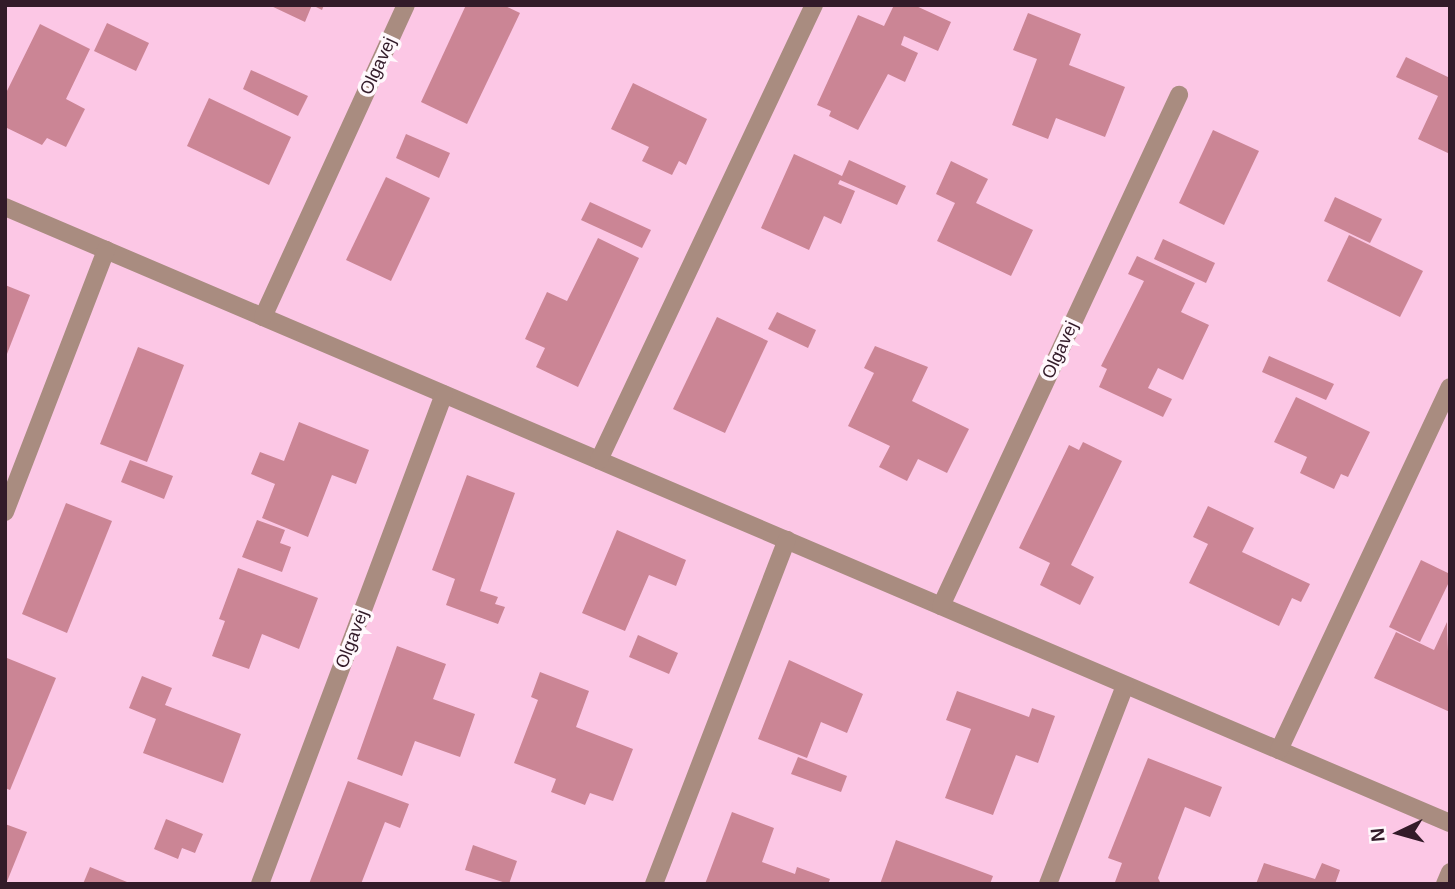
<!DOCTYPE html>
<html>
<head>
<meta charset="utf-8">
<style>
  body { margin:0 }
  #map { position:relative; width:1455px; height:889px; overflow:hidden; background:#fcc7e5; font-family:Arial,sans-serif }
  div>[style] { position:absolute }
  .building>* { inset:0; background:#cb8595 }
  .street>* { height:18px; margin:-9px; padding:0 9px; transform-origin:9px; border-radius:9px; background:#a98c80 }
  span { translate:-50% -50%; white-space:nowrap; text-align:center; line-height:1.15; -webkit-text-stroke:7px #fff8fc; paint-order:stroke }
  .street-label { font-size:18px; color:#331b29 }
  .frame { position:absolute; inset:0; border:7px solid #331b29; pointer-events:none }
  .north { position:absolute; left:1364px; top:798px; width:70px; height:70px; -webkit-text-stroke:5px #fff8fc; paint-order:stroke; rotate:265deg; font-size:19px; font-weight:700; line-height:28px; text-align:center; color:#331b29 }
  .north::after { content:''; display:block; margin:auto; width:24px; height:32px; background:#331b29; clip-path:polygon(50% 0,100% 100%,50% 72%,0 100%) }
</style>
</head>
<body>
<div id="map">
  <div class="building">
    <div style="clip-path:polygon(269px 5px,324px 5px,322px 10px,312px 5px,305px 22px)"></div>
    <div style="clip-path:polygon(466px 5px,503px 5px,520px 13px,467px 124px,421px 102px)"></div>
    <div style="clip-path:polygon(894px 5px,914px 5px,951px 22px,938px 51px,904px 36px,901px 45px,918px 53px,905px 82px,888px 74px,858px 130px,829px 116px,831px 111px,817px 105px,858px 15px,884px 26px)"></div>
    <div style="clip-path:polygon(1028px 13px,1081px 34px,1069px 65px,1125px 87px,1105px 137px,1056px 118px,1048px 139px,1012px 125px,1037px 59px,1013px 50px)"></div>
    <div style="clip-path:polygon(107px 23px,149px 43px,136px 71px,94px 51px)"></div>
    <div style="clip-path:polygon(40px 24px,90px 49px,66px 99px,85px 109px,66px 147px,47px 138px,42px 145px,5px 127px,5px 95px)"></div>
    <div style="clip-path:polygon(1406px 57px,1450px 78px,1450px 154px,1418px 139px,1438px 96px,1396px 77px)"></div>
    <div style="clip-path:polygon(251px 70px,308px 96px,298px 116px,243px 89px)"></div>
    <div style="clip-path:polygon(633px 83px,707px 119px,686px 165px,679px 161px,672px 175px,642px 161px,649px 147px,611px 129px)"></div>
    <div style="clip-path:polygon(209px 98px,291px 137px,269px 185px,187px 146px)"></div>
    <div style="clip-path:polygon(1213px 130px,1259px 151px,1224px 225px,1179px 203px)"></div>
    <div style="clip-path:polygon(406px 134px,450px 153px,439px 178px,396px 158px)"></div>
    <div style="clip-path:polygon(794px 154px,842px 176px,849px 160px,906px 186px,897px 205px,840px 180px,838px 184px,855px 191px,841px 224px,824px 216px,809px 250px,761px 228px)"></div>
    <div style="clip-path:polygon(951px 161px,988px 179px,976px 203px,1033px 230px,1011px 276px,937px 241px,955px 203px,936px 194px)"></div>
    <div style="clip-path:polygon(386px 177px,430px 198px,391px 281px,346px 260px)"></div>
    <div style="clip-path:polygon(1335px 197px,1382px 219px,1370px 243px,1324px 221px)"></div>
    <div style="clip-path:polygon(590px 202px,651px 230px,642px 248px,581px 220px)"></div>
    <div style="clip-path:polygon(1349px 235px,1423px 271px,1400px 317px,1327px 281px)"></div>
    <div style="clip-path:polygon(598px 238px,639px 258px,578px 387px,536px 367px,545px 348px,525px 339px,547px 292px,567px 301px)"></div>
    <div style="clip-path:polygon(1163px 239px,1215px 263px,1206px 283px,1154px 259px)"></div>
    <div style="clip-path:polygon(1137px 256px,1195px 283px,1181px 312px,1209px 325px,1183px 380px,1158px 368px,1148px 388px,1172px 399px,1163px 417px,1099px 387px,1107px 369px,1101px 366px,1144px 281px,1128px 274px)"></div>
    <div style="clip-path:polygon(5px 285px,30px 295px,5px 359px)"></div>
    <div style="clip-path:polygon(777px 312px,816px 330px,808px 348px,768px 329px)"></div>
    <div style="clip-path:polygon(717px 317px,768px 341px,725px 433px,673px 409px)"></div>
    <div style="clip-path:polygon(875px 346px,928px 367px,912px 401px,969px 429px,947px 473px,918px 459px,907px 481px,879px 467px,890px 446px,848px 426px,874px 373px,864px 368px)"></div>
    <div style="clip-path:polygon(138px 347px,184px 365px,147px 462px,100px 444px)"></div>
    <div style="clip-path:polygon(1269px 356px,1334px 384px,1326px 400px,1262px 372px)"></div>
    <div style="clip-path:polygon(1296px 397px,1370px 432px,1348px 477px,1341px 474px,1334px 489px,1300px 473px,1307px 457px,1274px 442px)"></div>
    <div style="clip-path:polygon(299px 422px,369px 450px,356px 484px,332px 475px,308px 537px,262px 518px,275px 484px,251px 474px,260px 452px,284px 461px)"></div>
    <div style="clip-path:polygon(1083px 442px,1122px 461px,1071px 565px,1094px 577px,1080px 605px,1040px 585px,1050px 563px,1019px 548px,1069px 445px,1079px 450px)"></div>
    <div style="clip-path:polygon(130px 460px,173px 476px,164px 499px,121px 482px)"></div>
    <div style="clip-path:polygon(467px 475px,515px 493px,480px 591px,498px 597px,495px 604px,505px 607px,498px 624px,446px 605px,455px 579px,432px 570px)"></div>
    <div style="clip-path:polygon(66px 503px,112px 521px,67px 633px,22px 614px)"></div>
    <div style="clip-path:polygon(1208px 506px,1254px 528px,1242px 552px,1310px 584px,1301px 602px,1292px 598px,1279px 626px,1189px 583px,1208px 544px,1193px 537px)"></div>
    <div style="clip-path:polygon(257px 520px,285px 530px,280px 543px,291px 547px,282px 572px,242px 557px)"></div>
    <div style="clip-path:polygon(617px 530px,686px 560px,676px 586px,649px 575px,625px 631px,582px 613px)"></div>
    <div style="clip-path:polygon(1421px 560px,1450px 574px,1450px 580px,1420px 642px,1389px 627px)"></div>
    <div style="clip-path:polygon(238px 568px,318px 598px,299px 649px,262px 634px,249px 669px,212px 656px,225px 621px,219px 619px)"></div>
    <div style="clip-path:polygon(1447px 622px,1450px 712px,1374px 678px,1396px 632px,1434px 650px)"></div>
    <div style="clip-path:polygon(638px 635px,678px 653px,669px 674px,629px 657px)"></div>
    <div style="clip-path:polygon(397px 646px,446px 664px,433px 699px,475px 714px,460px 757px,415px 741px,402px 776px,357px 759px)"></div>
    <div style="clip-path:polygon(7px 658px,56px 678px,10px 790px,5px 788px)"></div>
    <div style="clip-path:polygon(789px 660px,863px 694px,847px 733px,821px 722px,807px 758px,758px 739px)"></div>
    <div style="clip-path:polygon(540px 672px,589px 691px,576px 727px,633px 749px,613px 801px,590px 793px,585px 805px,551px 792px,556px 779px,514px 763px,538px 700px,531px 697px)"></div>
    <div style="clip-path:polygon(142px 676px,172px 688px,165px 705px,241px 734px,223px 783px,143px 753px,156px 719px,129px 708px)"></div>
    <div style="clip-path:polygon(957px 691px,1029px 717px,1032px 708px,1055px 716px,1038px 763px,1016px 755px,993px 815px,945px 798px,971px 729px,946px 720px)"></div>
    <div style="clip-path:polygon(798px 757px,847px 776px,841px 792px,791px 774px)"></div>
    <div style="clip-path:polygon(1148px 758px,1222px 787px,1210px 817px,1185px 807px,1158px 878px,1161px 884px,1120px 884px,1115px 882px,1122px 863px,1108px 858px)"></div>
    <div style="clip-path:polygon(348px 781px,409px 804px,400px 828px,385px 822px,361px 884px,309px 884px)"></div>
    <div style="clip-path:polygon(732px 812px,774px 828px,762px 862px,795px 874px,797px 867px,830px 879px,828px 884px,705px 884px)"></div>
    <div style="clip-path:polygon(166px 819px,203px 834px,195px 853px,182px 848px,178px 859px,154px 849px)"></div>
    <div style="clip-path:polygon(5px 824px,27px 832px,6px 884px,5px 884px)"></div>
    <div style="clip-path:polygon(896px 840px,993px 876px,990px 884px,880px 884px)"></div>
    <div style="clip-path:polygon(473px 845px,517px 861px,509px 884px,465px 870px)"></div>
    <div style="clip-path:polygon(1264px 863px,1315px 879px,1322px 863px,1340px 870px,1335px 884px,1256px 884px)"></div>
    <div style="clip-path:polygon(90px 867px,132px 884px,83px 884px)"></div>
  </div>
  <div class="street">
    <div style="left:5px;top:207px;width:1571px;rotate:23.09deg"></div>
    <div style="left:263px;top:317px;width:343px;rotate:-65.4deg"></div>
    <div style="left:599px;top:460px;width:503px;rotate:-64.71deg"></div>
    <div style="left:5px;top:512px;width:281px;rotate:-68.9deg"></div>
    <div style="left:941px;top:606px;width:564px;rotate:-65.03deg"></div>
    <div style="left:1279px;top:750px;width:401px;rotate:-64.8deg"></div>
    <div style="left:260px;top:884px;width:523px;rotate:-69.42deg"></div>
    <div style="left:654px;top:884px;width:369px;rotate:-68.9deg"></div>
    <div style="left:1048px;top:884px;width:213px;rotate:-68.8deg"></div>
    <div style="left:1445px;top:884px;width:13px;rotate:-67deg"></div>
  </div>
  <div class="street-label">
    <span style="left:378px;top:66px;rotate:-65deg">Olgavej</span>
    <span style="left:1060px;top:350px;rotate:-65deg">Olgavej</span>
    <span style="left:352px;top:639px;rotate:-69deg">Olgavej</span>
  </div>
  <div class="frame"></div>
  <div class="north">N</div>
</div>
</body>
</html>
